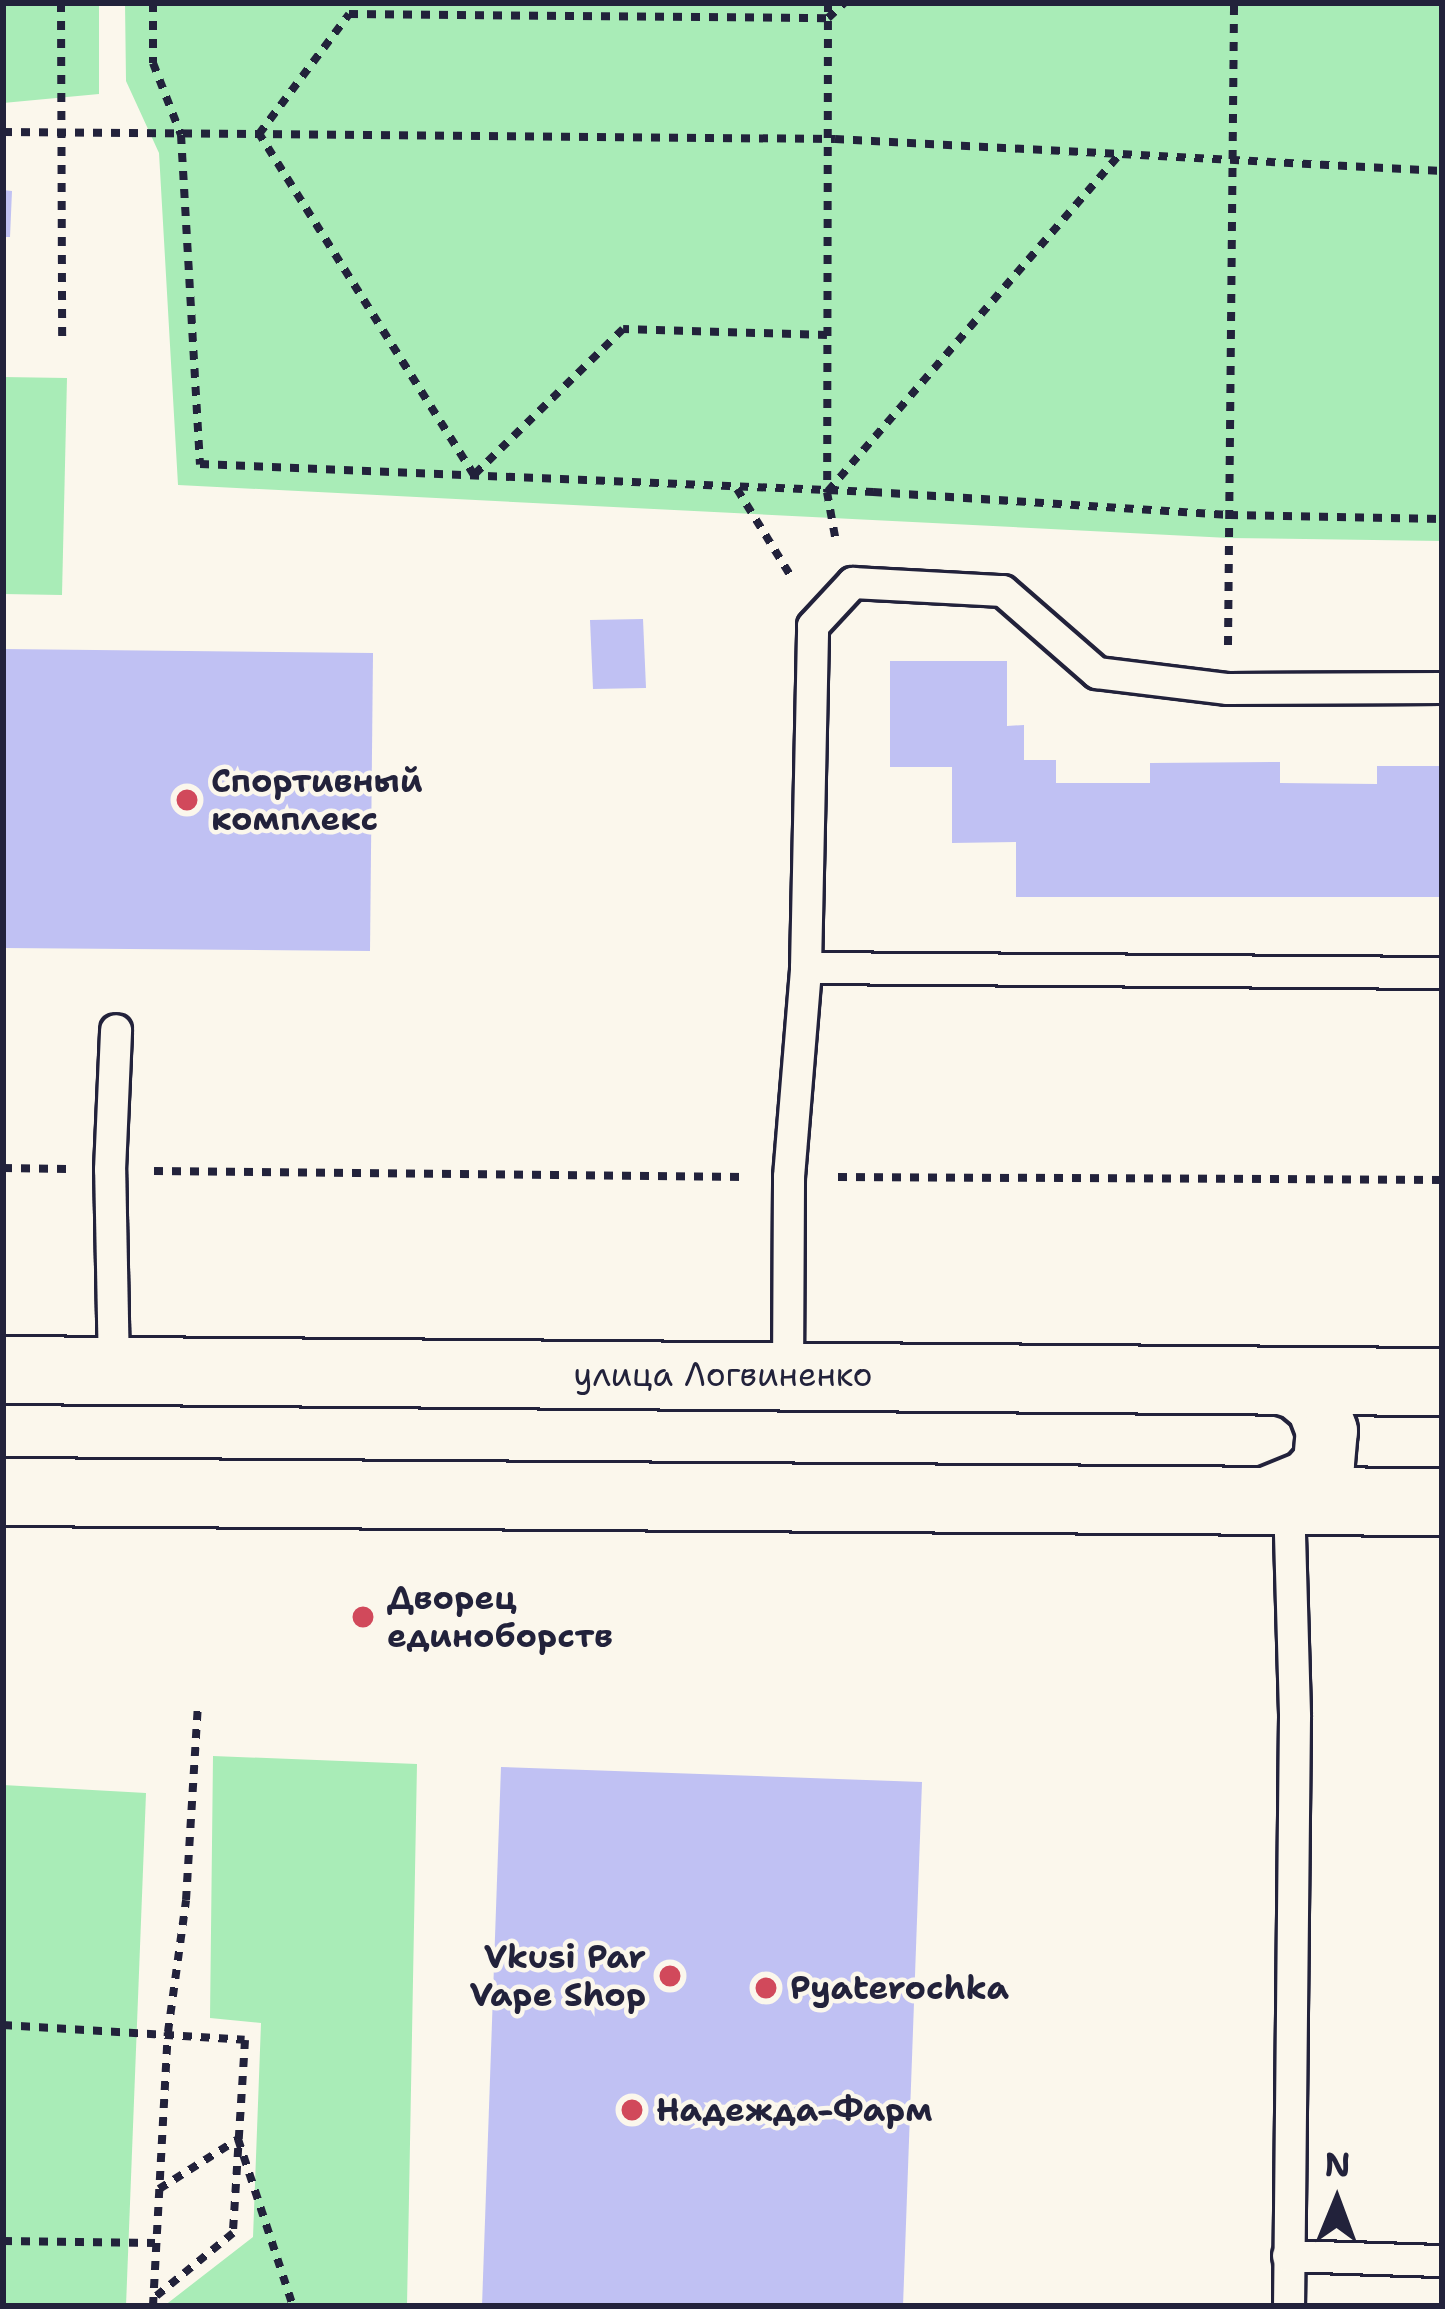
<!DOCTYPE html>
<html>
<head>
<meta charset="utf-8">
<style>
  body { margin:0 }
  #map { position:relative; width:1445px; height:2309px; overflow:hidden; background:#fbf7ec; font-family:"Shantell Sans",sans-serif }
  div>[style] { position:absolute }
  .green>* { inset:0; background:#a9ecb7 }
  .building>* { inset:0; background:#c0c1f3 }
  .path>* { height:8px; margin-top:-4px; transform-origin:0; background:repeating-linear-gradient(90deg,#22223b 0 9px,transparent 0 18px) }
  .roads { filter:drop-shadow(3px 0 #22223b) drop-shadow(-3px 0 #22223b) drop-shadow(0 3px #22223b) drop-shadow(0 -3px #22223b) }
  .service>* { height:30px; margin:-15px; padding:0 15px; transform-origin:15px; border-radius:15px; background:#fbf7ec }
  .minor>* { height:60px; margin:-30px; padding:0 30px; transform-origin:30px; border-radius:30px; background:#fbf7ec }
  .secondary>* { height:66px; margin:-33px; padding:0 33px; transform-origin:33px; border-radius:33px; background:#fbf7ec }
  .dots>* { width:33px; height:33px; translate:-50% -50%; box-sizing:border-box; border:6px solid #fbf7ec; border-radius:50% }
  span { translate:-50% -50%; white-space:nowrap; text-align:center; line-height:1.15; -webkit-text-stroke:9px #fbf7ec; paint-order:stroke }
  .poi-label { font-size:33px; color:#22223b; font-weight:700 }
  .left { translate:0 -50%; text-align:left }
  .right { translate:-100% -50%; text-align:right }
  .street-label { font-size:33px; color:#22223b }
  .frame { position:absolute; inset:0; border:6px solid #22223b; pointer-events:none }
  .north { position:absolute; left:1277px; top:2141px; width:120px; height:120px; -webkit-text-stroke:9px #fbf7ec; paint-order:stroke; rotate:1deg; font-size:33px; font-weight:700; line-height:48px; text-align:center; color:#22223b }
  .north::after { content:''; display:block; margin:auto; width:42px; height:54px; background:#22223b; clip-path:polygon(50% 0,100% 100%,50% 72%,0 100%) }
</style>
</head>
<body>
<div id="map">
  <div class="green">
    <div style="clip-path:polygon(3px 3px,99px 3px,99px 94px,3px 103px)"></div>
    <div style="clip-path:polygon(125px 3px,1442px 3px,1442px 541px,1229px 538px,178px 485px,159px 153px,126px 81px)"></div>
    <div style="clip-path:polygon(3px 377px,67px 378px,62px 595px,3px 594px)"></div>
    <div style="clip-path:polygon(213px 1756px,417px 1764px,407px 2306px,164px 2306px,253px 2237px,261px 2023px,210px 2018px)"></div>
    <div style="clip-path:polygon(3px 1785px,146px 1793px,126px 2306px,3px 2306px)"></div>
  </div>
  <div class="building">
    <div style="clip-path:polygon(3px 190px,12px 191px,10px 237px,3px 237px)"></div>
    <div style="clip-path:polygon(643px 619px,646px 688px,593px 689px,590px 620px)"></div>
    <div style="clip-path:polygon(3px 649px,373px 653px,370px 951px,3px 948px)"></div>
    <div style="clip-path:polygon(890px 661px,1007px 661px,1007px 726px,1024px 725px,1024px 760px,1056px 760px,1056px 783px,1150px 783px,1150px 763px,1280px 762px,1280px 783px,1377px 784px,1377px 766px,1442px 766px,1442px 897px,1016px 897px,1016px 842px,952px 843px,952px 767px,890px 767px)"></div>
    <div style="clip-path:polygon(501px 1767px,922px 1782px,903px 2306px,482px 2306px)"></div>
  </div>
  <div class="path">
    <div style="left:61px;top:3px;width:336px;rotate:89.8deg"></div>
    <div style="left:153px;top:3px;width:60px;rotate:90deg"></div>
    <div style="left:153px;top:63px;width:77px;rotate:68.7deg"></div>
    <div style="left:181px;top:135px;width:330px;rotate:86.7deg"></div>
    <div style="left:200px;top:464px;width:674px;rotate:2.38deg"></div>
    <div style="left:873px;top:492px;width:357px;rotate:3.7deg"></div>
    <div style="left:1229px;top:515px;width:213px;rotate:1.1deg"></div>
    <div style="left:828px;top:3px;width:489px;rotate:90.1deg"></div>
    <div style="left:827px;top:492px;width:51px;rotate:79.8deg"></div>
    <div style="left:3px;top:132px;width:832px;rotate:0.48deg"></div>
    <div style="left:835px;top:139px;width:608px;rotate:3.02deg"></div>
    <div style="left:827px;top:335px;width:204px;rotate:-178.3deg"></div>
    <div style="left:623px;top:329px;width:209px;rotate:135.6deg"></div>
    <div style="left:474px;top:475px;width:403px;rotate:-122.2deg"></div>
    <div style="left:259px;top:134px;width:150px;rotate:-53.1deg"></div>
    <div style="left:349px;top:14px;width:479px;rotate:0.5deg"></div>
    <div style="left:828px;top:18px;width:22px;rotate:-43deg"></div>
    <div style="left:737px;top:489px;width:105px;rotate:58.3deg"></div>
    <div style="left:828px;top:491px;width:447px;rotate:-49.1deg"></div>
    <div style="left:1228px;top:645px;width:642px;rotate:-89.46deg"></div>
    <div style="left:3px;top:1168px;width:64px;rotate:0.9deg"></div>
    <div style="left:154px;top:1171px;width:591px;rotate:0.58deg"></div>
    <div style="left:838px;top:1177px;width:604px;rotate:0.28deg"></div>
    <div style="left:3px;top:2025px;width:242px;rotate:3.5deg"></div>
    <div style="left:245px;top:2040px;width:193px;rotate:93.6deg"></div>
    <div style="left:233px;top:2233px;width:102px;rotate:140.6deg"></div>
    <div style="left:159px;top:2189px;width:93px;rotate:-32.3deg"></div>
    <div style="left:238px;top:2139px;width:176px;rotate:71.8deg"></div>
    <div style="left:3px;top:2241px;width:152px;rotate:0.8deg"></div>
    <div style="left:153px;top:2306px;width:274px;rotate:-86.9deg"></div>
    <div style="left:168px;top:2032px;width:133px;rotate:-82.2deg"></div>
    <div style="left:186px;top:1900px;width:197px;rotate:-86.5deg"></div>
  </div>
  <div class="roads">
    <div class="service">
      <div style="left:806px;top:968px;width:636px;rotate:0.45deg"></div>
      <div style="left:114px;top:1371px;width:201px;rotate:-91.1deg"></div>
      <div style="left:110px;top:1170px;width:140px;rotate:-87.5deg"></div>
      <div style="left:788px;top:1375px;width:198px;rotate:-89.7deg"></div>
      <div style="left:789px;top:1177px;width:210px;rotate:-85.3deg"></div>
      <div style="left:806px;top:968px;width:342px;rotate:-88.8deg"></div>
      <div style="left:813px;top:626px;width:59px;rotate:-47.1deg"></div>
      <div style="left:853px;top:583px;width:150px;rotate:3.1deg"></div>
      <div style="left:1003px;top:591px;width:125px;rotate:41.1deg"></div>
      <div style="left:1097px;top:673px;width:132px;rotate:7deg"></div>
      <div style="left:1228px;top:689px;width:214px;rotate:-0.3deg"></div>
      <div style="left:1289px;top:1499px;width:218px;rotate:88.4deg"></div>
      <div style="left:1295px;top:1717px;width:589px;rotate:90.58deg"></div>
      <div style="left:1288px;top:2256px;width:154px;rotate:1.9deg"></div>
    </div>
    <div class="minor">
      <div style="left:1261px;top:1500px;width:51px;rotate:-22deg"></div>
      <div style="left:1308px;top:1481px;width:24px;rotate:-48deg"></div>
      <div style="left:1324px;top:1463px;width:32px;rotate:-85deg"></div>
      <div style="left:1327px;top:1431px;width:28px;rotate:-111deg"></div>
      <div style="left:1317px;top:1405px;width:25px;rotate:-140deg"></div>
      <div style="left:1298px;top:1389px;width:31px;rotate:-163deg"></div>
    </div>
    <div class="secondary">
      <div style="left:3px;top:1370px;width:1439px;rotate:0.48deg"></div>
      <div style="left:3px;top:1492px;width:1439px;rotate:0.4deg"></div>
    </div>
  </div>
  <div class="dots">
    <div style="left:187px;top:800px;background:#d1495b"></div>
    <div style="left:363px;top:1617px;background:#d1495b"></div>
    <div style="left:670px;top:1976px;background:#d1495b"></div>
    <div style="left:766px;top:1988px;background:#d1495b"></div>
    <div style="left:632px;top:2110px;background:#d1495b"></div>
  </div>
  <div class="poi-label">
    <span class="left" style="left:211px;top:800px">Спортивный<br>комплекс</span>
    <span class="left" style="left:387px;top:1617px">Дворец<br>единоборств</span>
    <span class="right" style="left:646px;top:1976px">Vkusi Par<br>Vape Shop</span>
    <span class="left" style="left:790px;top:1988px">Pyaterochka</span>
    <span class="left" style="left:656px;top:2110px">Надежда-Фарм</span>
  </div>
  <div class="street-label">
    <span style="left:723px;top:1375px">улица Логвиненко</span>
  </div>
  <div class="frame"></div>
  <div class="north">N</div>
</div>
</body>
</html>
